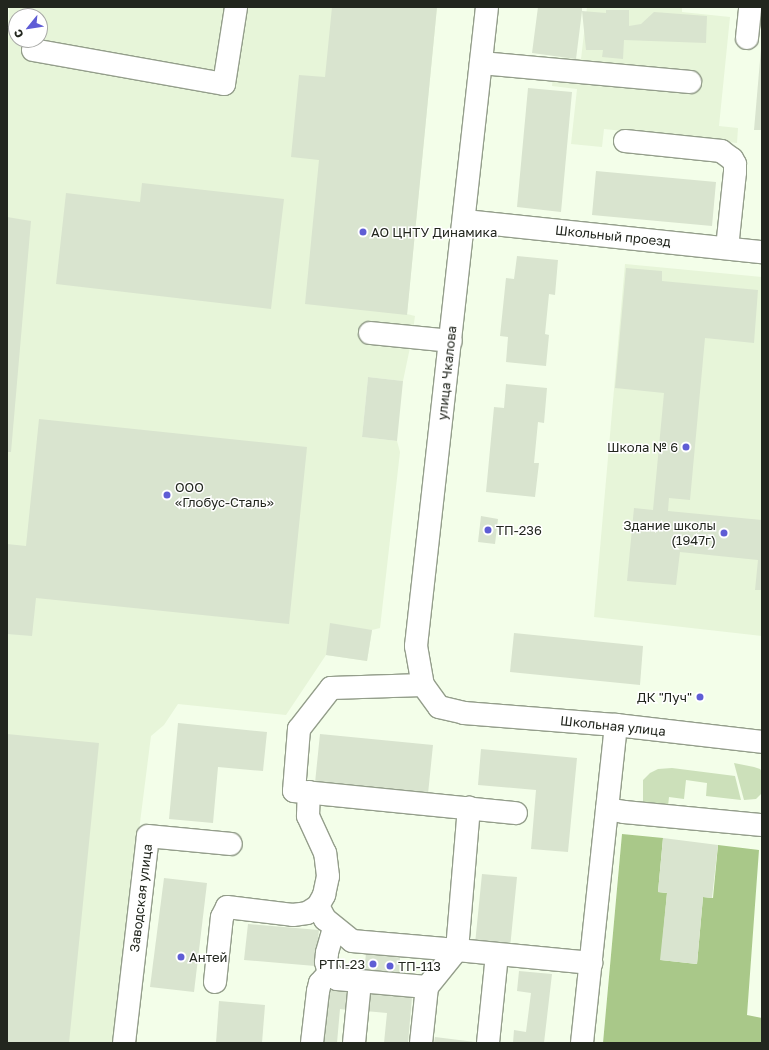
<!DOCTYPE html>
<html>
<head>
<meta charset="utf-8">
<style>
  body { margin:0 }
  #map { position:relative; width:769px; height:1050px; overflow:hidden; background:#f3fee9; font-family:"Golos Text",sans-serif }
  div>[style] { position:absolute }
  .built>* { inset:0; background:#e7f5d9 }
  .green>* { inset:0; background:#cce0ba }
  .forest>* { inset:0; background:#a9c889 }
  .building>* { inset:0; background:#d9e4cf }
  .roads { filter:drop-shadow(1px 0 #949e8b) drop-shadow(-1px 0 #949e8b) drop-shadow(0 1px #949e8b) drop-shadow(0 -1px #949e8b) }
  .minor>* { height:22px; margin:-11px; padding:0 11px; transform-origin:11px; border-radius:11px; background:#fff }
  .dots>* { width:11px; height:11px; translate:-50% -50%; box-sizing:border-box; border:2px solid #fff; border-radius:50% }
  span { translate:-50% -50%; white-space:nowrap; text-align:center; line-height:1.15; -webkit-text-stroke:3px #fff; paint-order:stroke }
  .poi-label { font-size:13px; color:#22261e }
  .left { translate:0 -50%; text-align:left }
  .right { translate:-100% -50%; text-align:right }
  .street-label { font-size:13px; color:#22261e }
  .frame { position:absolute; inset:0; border:8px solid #22261e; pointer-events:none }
  .north { position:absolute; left:8px; top:8px; width:40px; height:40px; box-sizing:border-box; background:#fff; border:1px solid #a7a8a5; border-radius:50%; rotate:240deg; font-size:11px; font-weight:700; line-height:16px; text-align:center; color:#22261e }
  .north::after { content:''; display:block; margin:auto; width:14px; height:18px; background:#5f5dd5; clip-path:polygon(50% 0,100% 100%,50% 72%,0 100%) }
</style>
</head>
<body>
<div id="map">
  <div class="built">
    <div style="clip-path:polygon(evenodd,9px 7px,437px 7px,407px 314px,415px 316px,412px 338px,403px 381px,368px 377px,362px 437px,397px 441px,400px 452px,380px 628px,372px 630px,367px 661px,326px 655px,286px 715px,178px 704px,164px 725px,151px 736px,112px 1043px,7px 1043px,7px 113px,9px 7px,16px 16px,40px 16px,40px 40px,16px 40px,16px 16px)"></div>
    <div style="clip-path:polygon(587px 7px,682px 7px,682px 12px,730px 17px,719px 126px,738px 128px,737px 143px,604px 129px,602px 147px,571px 144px,577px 89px,552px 86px,555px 57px,581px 59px)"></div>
    <div style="clip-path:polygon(625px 264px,762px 277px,762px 636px,594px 617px)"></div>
  </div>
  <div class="green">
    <div style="clip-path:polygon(734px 763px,754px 767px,760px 769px,762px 772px,761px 794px,756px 799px,744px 800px)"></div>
    <div style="clip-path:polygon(672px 768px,735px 776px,741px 800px,706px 796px,707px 783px,686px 780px,684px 799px,669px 797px,667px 816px,643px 814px,643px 780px,650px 773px,658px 769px)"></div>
  </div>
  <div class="forest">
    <div style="clip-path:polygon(622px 834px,663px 838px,658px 892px,667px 893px,661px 960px,697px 964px,703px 897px,713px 898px,718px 845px,759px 850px,747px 1015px,762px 1018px,762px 1043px,603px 1043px)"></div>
  </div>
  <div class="building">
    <div style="clip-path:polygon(332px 7px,437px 7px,407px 315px,305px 304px,319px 160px,291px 157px,299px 75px,325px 77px)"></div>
    <div style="clip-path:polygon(538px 7px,582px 7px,582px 11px,606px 13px,606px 10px,629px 10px,629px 26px,641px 24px,654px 12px,707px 16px,706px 43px,624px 40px,623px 59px,602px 57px,603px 50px,586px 50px,582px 11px,576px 59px,532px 53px)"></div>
    <div style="clip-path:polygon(761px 49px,762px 49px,762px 130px,754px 130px)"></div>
    <div style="clip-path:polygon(528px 88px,572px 92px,561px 212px,517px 207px)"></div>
    <div style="clip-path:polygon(596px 171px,716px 182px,712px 226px,592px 215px)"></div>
    <div style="clip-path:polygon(142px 183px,284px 199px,271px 309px,56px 284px,66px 193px,140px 202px)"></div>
    <div style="clip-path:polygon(7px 217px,31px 221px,11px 452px,7px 452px)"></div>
    <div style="clip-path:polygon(517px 256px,558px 260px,555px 295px,549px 294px,545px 334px,549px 335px,546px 366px,506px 362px,508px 337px,500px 336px,506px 278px,514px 279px)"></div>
    <div style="clip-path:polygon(626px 268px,662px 271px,662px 281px,758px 290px,754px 343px,705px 338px,690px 500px,669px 498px,668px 511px,762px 520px,762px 590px,755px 590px,758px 560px,680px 552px,676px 585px,627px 581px,634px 508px,653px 510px,664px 393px,615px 388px)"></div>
    <div style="clip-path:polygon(368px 377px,403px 381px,397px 441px,362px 437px)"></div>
    <div style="clip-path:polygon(506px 384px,547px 388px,544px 423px,538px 422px,534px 463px,539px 463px,535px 497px,486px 492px,494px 407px,504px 408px)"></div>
    <div style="clip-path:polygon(39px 419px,307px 447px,289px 624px,36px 598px,32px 636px,7px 634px,7px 544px,26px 546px)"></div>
    <div style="clip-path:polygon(481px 516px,498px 519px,495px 544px,478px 542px)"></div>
    <div style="clip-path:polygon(330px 623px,372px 630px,367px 661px,326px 655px)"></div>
    <div style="clip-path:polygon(514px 633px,643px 646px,640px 685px,510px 672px)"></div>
    <div style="clip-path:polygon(178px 723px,267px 732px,263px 771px,218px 767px,213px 823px,169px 819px)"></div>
    <div style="clip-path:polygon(7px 734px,99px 743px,69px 1043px,7px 1043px)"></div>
    <div style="clip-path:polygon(320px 734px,433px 745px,428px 794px,315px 783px)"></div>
    <div style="clip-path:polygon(481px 749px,577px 758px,568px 852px,531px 849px,536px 790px,478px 785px)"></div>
    <div style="clip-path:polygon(663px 838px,718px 845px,712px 898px,703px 897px,697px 964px,660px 960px,667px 893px,658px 892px)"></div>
    <div style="clip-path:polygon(482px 874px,517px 877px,510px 948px,475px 944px)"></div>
    <div style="clip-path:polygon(164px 878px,207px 883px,194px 992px,150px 987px)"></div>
    <div style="clip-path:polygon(248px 924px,319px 930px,315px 966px,244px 960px)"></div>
    <div style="clip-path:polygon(366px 953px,400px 956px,399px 977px,364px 974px)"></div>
    <div style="clip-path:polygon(519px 971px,552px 974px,544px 1043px,513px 1043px,514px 1030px,526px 1032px,531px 993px,517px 991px)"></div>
    <div style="clip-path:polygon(327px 986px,350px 989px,348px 1010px,340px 1009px,337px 1043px,321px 1043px)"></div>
    <div style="clip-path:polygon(367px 992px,412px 997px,408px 1043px,384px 1043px,387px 1013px,365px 1011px)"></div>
    <div style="clip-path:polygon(219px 1001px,265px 1005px,262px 1043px,216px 1043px)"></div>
    <div style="clip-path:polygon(435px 1037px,475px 1042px,475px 1043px,434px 1043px)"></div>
  </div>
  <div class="roads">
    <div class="minor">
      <div style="left:487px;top:7px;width:643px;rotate:96.34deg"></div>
      <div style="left:416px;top:646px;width:40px;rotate:80deg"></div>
      <div style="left:423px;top:685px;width:27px;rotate:54deg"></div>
      <div style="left:439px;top:707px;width:26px;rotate:13deg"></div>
      <div style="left:464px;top:713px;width:152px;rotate:4.5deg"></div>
      <div style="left:616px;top:725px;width:147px;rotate:6.6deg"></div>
      <div style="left:747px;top:38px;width:31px;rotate:-84deg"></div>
      <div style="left:33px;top:50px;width:194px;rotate:10.1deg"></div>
      <div style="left:224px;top:84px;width:78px;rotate:-81.1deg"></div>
      <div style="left:481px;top:63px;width:210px;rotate:5.2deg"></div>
      <div style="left:625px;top:141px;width:97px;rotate:5.9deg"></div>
      <div style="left:721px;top:151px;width:14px;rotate:36deg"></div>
      <div style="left:732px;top:159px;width:6px;rotate:59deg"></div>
      <div style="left:735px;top:164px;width:8px;rotate:90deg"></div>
      <div style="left:735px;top:172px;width:76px;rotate:96deg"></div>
      <div style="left:465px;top:221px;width:299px;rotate:6deg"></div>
      <div style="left:370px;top:333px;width:81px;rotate:5.6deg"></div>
      <div style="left:423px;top:685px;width:92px;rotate:178.1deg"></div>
      <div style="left:331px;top:688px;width:52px;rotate:128deg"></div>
      <div style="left:299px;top:729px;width:62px;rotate:94.6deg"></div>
      <div style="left:294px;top:791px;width:223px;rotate:5.7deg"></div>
      <div style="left:607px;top:809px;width:17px;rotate:10deg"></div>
      <div style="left:624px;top:812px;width:139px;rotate:5.4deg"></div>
      <div style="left:318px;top:906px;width:15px;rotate:62deg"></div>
      <div style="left:325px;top:919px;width:35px;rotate:39deg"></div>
      <div style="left:352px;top:941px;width:105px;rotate:4.9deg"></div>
      <div style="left:457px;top:950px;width:143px;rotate:-85.2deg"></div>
      <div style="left:334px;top:928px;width:26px;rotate:106deg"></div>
      <div style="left:327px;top:953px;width:9px;rotate:96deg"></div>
      <div style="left:326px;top:962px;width:11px;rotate:75deg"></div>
      <div style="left:329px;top:973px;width:10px;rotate:37deg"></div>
      <div style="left:337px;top:979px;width:90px;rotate:5.1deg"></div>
      <div style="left:427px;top:987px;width:56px;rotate:96.1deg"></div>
      <div style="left:215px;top:982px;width:65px;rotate:-83.9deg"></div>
      <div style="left:222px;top:917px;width:11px;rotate:-63deg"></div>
      <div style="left:227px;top:907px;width:66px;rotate:6.9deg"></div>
      <div style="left:293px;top:915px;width:14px;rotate:-8deg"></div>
      <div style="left:307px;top:913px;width:13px;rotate:-32deg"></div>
      <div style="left:318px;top:906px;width:13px;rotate:-61deg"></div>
      <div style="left:324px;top:895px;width:19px;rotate:-78deg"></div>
      <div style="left:328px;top:876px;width:23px;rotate:-97deg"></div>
      <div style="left:325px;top:853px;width:41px;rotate:-114.7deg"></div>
      <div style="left:308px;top:816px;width:24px;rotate:-88deg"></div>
      <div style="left:427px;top:987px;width:48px;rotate:-51deg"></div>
      <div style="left:457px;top:950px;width:135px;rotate:5.5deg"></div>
      <div style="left:124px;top:1043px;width:208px;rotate:-83.4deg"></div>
      <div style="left:148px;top:836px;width:83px;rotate:5.5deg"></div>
      <div style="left:312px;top:1043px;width:52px;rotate:-83.4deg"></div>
      <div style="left:318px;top:991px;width:8px;rotate:-76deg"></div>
      <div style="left:320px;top:983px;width:13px;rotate:-48deg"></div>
      <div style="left:354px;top:1043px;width:61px;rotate:-84.4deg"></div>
      <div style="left:488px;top:1043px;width:89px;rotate:-84.2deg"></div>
      <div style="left:582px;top:1043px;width:320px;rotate:-83.9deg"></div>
    </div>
  </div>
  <div class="dots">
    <div style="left:363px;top:232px;background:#5f5dd5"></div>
    <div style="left:686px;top:447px;background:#5f5dd5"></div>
    <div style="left:167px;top:495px;background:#5f5dd5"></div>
    <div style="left:488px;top:530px;background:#5f5dd5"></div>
    <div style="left:724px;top:533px;background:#5f5dd5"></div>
    <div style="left:700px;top:697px;background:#5f5dd5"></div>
    <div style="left:181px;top:957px;background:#5f5dd5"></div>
    <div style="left:373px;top:964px;background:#5f5dd5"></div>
    <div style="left:390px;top:966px;background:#5f5dd5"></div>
  </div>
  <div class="poi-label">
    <span class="left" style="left:371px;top:232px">АО ЦНТУ Динамика</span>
    <span class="right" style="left:678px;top:447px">Школа № 6</span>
    <span class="left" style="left:175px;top:495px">ООО<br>«Глобус-Сталь»</span>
    <span class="right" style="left:716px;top:533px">Здание школы<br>(1947г)</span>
    <span class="left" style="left:496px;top:530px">ТП-236</span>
    <span class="right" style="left:692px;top:697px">ДК "Луч"</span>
    <span class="left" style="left:189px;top:957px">Антей</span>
    <span class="right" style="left:365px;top:964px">РТП-23</span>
    <span class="left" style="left:398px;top:966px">ТП-113</span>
  </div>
  <div class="street-label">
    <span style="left:613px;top:236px;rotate:6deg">Школьный проезд</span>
    <span style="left:447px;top:373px;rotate:-84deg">улица Чкалова</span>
    <span style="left:613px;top:726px;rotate:6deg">Школьная улица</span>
    <span style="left:141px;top:898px;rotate:-83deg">Заводская улица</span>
  </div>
  <div class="frame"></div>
  <div class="north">С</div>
</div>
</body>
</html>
